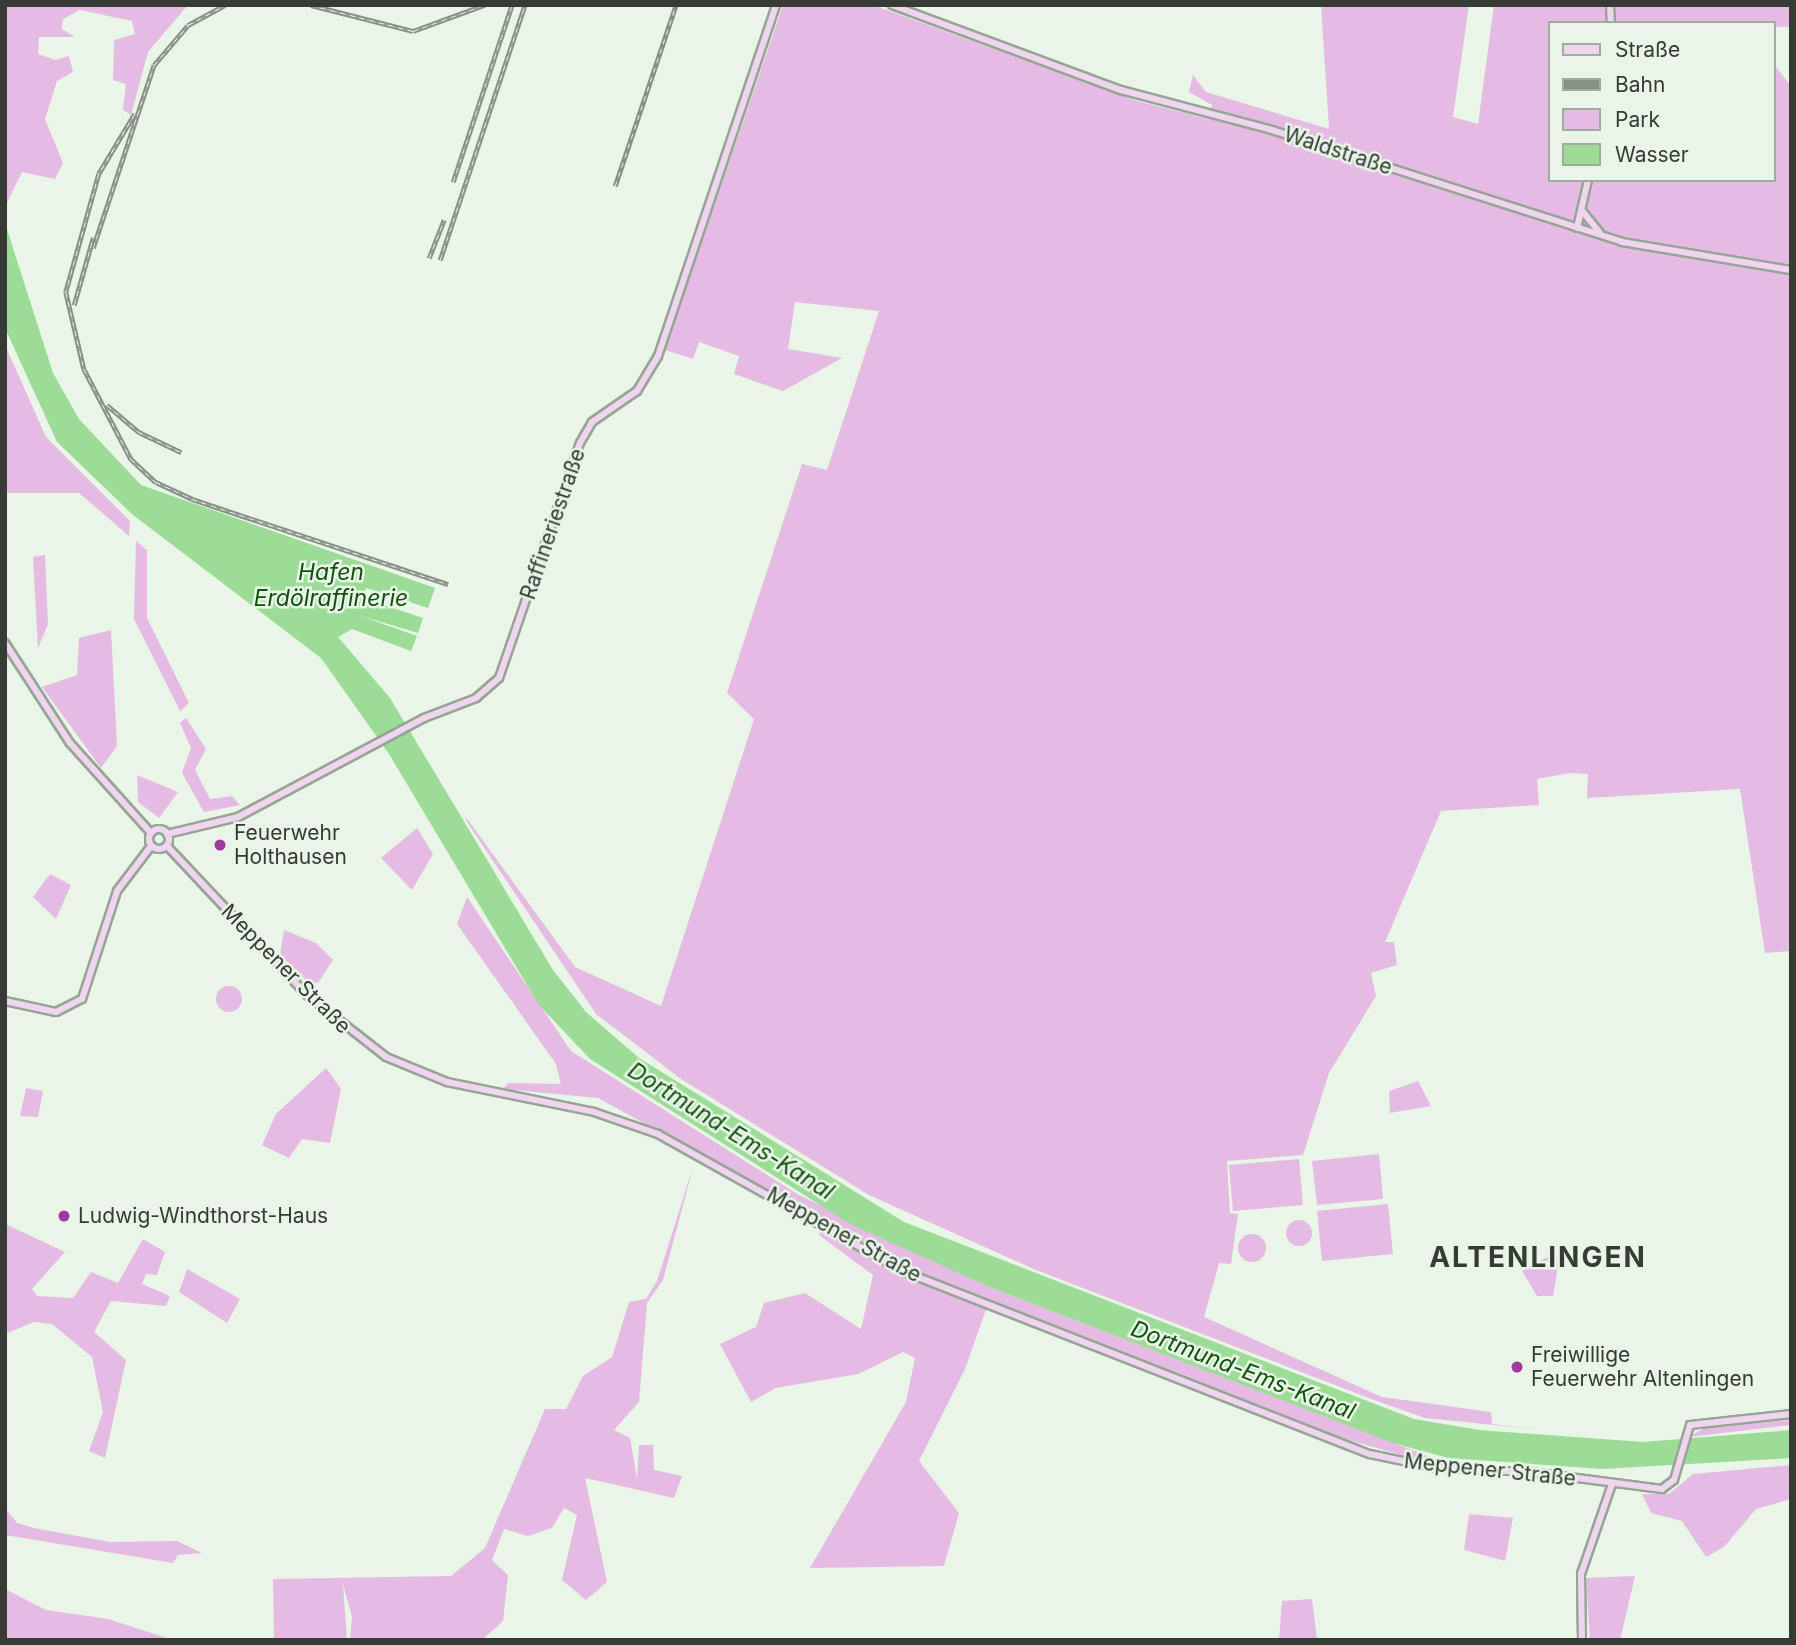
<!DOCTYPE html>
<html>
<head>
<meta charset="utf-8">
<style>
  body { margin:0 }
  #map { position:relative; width:1796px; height:1645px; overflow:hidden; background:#e8f5e7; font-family:Inter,sans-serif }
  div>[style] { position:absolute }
  .green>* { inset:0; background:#e5bbe3 }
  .round { border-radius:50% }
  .water>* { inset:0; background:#9cdc97 }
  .roads { filter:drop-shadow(2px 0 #98a497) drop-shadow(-2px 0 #98a497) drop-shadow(0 2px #98a497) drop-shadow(0 -2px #98a497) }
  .secondary>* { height:6px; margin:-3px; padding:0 3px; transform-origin:3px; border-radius:3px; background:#efd6ee }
  .secondary>.ring { margin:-3px; padding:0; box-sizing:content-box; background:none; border:6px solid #efd6ee; border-radius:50% }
  .rail>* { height:4.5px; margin-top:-2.25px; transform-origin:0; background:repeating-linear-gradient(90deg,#e8f5e7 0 5px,#889187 0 10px); box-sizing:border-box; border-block:2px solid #889187 }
  .dots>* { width:19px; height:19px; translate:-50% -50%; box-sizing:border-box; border:4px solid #e8f5e7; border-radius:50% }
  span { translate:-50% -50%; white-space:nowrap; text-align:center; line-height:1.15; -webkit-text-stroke:5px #e8f5e7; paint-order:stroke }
  .street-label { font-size:21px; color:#363b35 }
  .poi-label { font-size:21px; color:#363b35 }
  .left { translate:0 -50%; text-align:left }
  .water-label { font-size:23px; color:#105110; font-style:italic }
  .district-label { font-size:28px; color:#363b35; font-weight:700; letter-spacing:2px }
  .frame { position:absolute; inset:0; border:7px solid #363b35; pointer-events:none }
  .legend { position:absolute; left:1548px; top:21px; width:228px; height:161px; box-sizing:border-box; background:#e8f5e7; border:2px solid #a1aba0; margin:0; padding:9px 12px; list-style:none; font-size:21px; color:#363b35 }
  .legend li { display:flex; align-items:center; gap:14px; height:35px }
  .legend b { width:35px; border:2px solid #a1aba0 }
</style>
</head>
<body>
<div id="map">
  <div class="green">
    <div style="clip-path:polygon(5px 5px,188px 5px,148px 52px,131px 115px,123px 110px,126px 84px,113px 80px,114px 40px,135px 34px,132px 21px,80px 10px,63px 19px,62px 29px,75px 37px,39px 37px,38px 54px,55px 60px,69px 56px,73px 72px,57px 81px,45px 119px,63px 163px,55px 179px,22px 172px,5px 207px)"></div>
    <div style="clip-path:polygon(783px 5px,873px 5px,1137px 101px,1208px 119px,1212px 105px,1189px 92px,1193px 75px,1206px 92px,1329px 129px,1321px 5px,1469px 5px,1453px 117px,1478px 124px,1494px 5px,1791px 5px,1791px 27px,1549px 23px,1549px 180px,1773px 180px,1773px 63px,1791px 86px,1791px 951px,1765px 953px,1740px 789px,1587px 798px,1588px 774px,1570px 773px,1537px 779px,1539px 805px,1441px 811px,1385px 942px,1394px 942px,1397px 965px,1371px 973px,1376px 996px,1329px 1073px,1303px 1155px,1227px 1161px,1230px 1213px,1238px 1214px,1231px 1264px,1219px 1263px,1204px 1317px,1382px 1397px,1491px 1412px,1492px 1424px,1543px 1430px,1425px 1418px,1374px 1400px,1036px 1270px,869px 1195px,681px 1079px,596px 1014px,467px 822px,465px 816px,575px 967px,661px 1006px,754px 719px,727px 693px,802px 464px,827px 470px,879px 311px,795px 302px,788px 349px,842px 358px,783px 391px,734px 374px,739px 356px,699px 342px,693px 359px,665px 350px)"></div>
    <div style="clip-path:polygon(5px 345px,46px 437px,130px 521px,129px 536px,79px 493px,5px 493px)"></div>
    <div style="clip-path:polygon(136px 541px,147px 550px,147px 618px,189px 703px,180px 711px,134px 619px)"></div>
    <div style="clip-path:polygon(45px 555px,48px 624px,38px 648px,33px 557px)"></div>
    <div style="clip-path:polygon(111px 630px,117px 746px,101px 768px,42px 687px,77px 675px,79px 638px)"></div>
    <div style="clip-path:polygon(186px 718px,206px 749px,195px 770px,210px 799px,232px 796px,240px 805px,204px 812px,182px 773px,191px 748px,180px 723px)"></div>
    <div style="clip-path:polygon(137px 775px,178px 792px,159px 818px,138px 802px)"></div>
    <div style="clip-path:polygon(417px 828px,433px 854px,412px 890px,381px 858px)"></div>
    <div style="clip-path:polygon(50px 874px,71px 885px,56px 919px,33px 897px)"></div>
    <div style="clip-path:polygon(467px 897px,571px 1051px,799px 1195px,992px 1288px,1438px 1460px,1430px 1463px,1338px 1437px,989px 1301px,965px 1369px,919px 1461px,959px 1513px,944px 1566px,810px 1568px,906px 1402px,915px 1358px,903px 1352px,858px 1374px,776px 1388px,751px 1402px,720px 1344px,756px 1327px,764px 1303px,805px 1293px,861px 1329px,873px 1275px,819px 1235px,821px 1222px,811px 1215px,598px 1098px,503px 1089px,508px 1083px,561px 1084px,556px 1064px,457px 924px)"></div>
    <div style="clip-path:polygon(284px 930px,316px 943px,333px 960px,318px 983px,307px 981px,280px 955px)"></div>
    <div class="round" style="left:216px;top:986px;width:26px;height:26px"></div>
    <div style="clip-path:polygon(326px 1068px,341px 1089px,330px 1143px,302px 1139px,289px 1158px,262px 1145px,276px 1114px)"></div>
    <div style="clip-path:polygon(1418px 1081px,1431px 1106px,1390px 1113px,1389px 1091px)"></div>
    <div style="clip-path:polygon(26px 1088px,43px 1091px,38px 1117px,20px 1116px)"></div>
    <div style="clip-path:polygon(1379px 1154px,1383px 1199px,1317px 1205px,1312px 1161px)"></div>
    <div style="clip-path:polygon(1299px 1159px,1303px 1205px,1233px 1211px,1229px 1165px)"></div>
    <div style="clip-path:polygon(694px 1164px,663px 1280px,647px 1303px,639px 1402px,614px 1430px,630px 1438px,637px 1479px,639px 1445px,653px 1445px,654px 1470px,682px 1476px,674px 1498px,585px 1478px,607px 1582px,586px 1600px,562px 1580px,577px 1515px,564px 1508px,552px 1528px,528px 1536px,504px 1529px,492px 1560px,508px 1575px,503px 1621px,482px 1640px,350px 1640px,352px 1617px,343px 1584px,347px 1640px,274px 1640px,273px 1579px,451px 1576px,485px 1548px,545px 1409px,566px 1409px,583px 1376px,612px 1357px,629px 1302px,646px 1299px,657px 1281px)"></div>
    <div style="clip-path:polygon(1388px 1204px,1393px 1254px,1322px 1261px,1317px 1211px)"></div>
    <div class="round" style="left:1286px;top:1220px;width:26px;height:26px"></div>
    <div style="clip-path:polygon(5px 1224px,65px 1252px,32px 1289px,37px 1296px,73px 1298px,91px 1272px,118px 1283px,143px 1239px,165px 1252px,157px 1275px,146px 1274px,142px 1284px,170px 1296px,166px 1306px,111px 1301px,94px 1332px,126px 1360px,105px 1458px,89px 1451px,103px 1412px,92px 1357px,52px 1324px,34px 1322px,5px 1334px)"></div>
    <div class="round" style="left:1238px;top:1234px;width:28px;height:28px"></div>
    <div style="clip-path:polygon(1553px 1254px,1559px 1261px,1553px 1296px,1537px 1296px,1522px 1271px)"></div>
    <div style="clip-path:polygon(187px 1269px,240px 1299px,227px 1323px,179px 1292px)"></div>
    <div style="clip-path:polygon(1791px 1420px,1791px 1425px,1689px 1437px,1707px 1426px)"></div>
    <div style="clip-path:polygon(1791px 1465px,1791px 1499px,1756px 1509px,1724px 1547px,1706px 1557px,1682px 1521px,1651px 1513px,1642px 1494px,1669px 1494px,1693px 1474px)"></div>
    <div style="clip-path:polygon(5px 1508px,17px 1523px,34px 1528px,110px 1542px,177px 1541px,202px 1553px,178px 1555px,173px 1563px,5px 1535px)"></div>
    <div style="clip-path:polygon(1469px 1514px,1513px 1518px,1505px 1561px,1464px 1550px)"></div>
    <div style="clip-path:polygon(1635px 1576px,1620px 1640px,1590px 1640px,1586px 1578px)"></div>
    <div style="clip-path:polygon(5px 1589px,46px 1610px,108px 1619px,173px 1640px,5px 1640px)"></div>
    <div style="clip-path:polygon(1312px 1599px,1317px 1640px,1279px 1640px,1282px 1601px)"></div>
  </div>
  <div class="water">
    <div style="clip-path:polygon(5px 223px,53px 373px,79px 419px,141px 485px,435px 588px,428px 608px,366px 588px,363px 598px,423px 618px,418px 633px,358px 615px,417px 636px,411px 651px,352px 629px,338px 637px,390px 698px,553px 970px,586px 1012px,639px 1058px,904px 1222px,1414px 1419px,1479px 1430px,1643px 1442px,1791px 1430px,1791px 1458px,1602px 1469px,1448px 1458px,1393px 1443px,992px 1288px,850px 1224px,590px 1059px,539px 1005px,389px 754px,321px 658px,133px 515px,57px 442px,5px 328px)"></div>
  </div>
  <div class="roads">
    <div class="secondary">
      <div style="left:892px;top:5px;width:244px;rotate:20.4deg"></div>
      <div style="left:1121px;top:90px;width:156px;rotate:14.8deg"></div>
      <div style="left:1272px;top:130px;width:367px;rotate:17.7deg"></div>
      <div style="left:1622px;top:242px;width:171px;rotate:9.4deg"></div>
      <div style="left:1610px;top:5px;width:18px;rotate:87deg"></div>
      <div style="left:1583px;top:212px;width:27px;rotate:51deg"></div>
      <div style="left:1577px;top:228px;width:49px;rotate:-77.1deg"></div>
      <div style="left:5px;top:643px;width:119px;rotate:57deg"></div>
      <div style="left:70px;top:743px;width:121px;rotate:48deg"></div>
      <div class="ring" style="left:149px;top:829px;width:14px;height:14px"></div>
      <div style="left:167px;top:834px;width:73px;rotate:-13.5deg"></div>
      <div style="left:238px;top:817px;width:211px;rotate:-28deg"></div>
      <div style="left:424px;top:718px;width:56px;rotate:-21deg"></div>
      <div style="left:476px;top:698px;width:30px;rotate:-41deg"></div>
      <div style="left:499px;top:678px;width:249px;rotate:-71deg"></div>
      <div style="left:580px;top:443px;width:24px;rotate:-60deg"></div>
      <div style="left:592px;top:422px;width:55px;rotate:-34.6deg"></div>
      <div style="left:637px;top:391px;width:41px;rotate:-59deg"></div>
      <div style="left:658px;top:356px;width:370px;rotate:-71.4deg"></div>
      <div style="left:167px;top:846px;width:204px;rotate:46.8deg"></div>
      <div style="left:307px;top:995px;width:100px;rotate:38.1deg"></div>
      <div style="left:386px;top:1057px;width:66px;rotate:22.3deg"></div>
      <div style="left:447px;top:1082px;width:150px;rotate:11.5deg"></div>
      <div style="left:594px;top:1112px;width:68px;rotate:19deg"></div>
      <div style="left:658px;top:1134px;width:283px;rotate:29.2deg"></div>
      <div style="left:905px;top:1272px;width:499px;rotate:21.4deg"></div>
      <div style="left:1370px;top:1454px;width:67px;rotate:12deg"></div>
      <div style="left:1436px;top:1468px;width:95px;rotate:2.4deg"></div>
      <div style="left:1531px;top:1472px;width:132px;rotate:7.4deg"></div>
      <div style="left:1662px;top:1489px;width:15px;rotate:-37deg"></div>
      <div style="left:1674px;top:1480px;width:57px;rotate:-73.8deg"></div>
      <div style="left:1690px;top:1425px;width:102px;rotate:-6.2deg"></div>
      <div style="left:5px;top:1001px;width:52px;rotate:12.2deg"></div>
      <div style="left:56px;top:1012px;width:29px;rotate:-27deg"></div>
      <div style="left:82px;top:999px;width:114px;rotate:-72deg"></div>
      <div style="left:117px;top:891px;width:56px;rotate:-52.9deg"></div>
      <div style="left:1582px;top:1640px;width:66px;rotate:-90.9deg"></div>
      <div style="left:1581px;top:1574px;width:95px;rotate:-71deg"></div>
    </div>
  </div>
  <div class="rail">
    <div style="left:311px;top:5px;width:105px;rotate:14.3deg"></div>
    <div style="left:413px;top:31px;width:76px;rotate:-20.1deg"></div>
    <div style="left:135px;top:114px;width:70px;rotate:121deg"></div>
    <div style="left:99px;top:174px;width:123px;rotate:105.6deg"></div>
    <div style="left:66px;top:292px;width:79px;rotate:76.8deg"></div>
    <div style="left:84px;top:369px;width:102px;rotate:62.4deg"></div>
    <div style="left:131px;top:459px;width:34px;rotate:43deg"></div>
    <div style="left:156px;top:482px;width:40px;rotate:25deg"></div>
    <div style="left:192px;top:499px;width:270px;rotate:18.4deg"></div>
    <div style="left:453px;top:182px;width:187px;rotate:-71.6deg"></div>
    <div style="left:615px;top:186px;width:191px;rotate:-71.4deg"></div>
    <div style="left:93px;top:248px;width:193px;rotate:-71.6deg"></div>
    <div style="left:154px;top:65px;width:52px;rotate:-49.6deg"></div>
    <div style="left:188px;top:25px;width:42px;rotate:-28.4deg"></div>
    <div style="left:429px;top:258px;width:41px;rotate:-68.5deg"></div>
    <div style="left:440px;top:260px;width:269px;rotate:-71.6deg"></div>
    <div style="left:74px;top:305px;width:70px;rotate:-74.2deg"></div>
    <div style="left:107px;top:405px;width:42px;rotate:40.2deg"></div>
    <div style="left:139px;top:432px;width:47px;rotate:25.5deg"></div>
  </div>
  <div class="dots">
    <div style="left:220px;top:845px;background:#9e399e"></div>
    <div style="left:64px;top:1216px;background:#9e399e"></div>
    <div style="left:1517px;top:1367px;background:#9e399e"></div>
  </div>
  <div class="street-label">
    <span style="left:1338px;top:151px;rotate:18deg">Waldstraße</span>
    <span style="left:553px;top:524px;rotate:-71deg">Raffineriestraße</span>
    <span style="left:286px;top:969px;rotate:45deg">Meppener Straße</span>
    <span style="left:844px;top:1235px;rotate:29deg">Meppener Straße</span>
    <span style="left:1490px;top:1470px;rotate:6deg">Meppener Straße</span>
  </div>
  <div class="poi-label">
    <span class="left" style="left:234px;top:845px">Feuerwehr<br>Holthausen</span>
    <span class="left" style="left:78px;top:1216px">Ludwig-Windthorst-Haus</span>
    <span class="left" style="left:1531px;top:1367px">Freiwillige<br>Feuerwehr Altenlingen</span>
  </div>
  <div class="water-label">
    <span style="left:331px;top:585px">Hafen<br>Erdölraffinerie</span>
    <span style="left:731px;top:1131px;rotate:32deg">Dortmund-Ems-Kanal</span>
    <span style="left:1243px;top:1370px;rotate:21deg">Dortmund-Ems-Kanal</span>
  </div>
  <div class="district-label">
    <span style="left:1538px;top:1257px">ALTENLINGEN</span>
  </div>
  <div class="frame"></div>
  <ul class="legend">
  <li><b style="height:9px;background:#efd6ee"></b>Straße</li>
  <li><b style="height:9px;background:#889187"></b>Bahn</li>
  <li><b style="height:19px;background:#e5bbe3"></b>Park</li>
  <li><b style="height:19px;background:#9cdc97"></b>Wasser</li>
  </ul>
</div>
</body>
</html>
